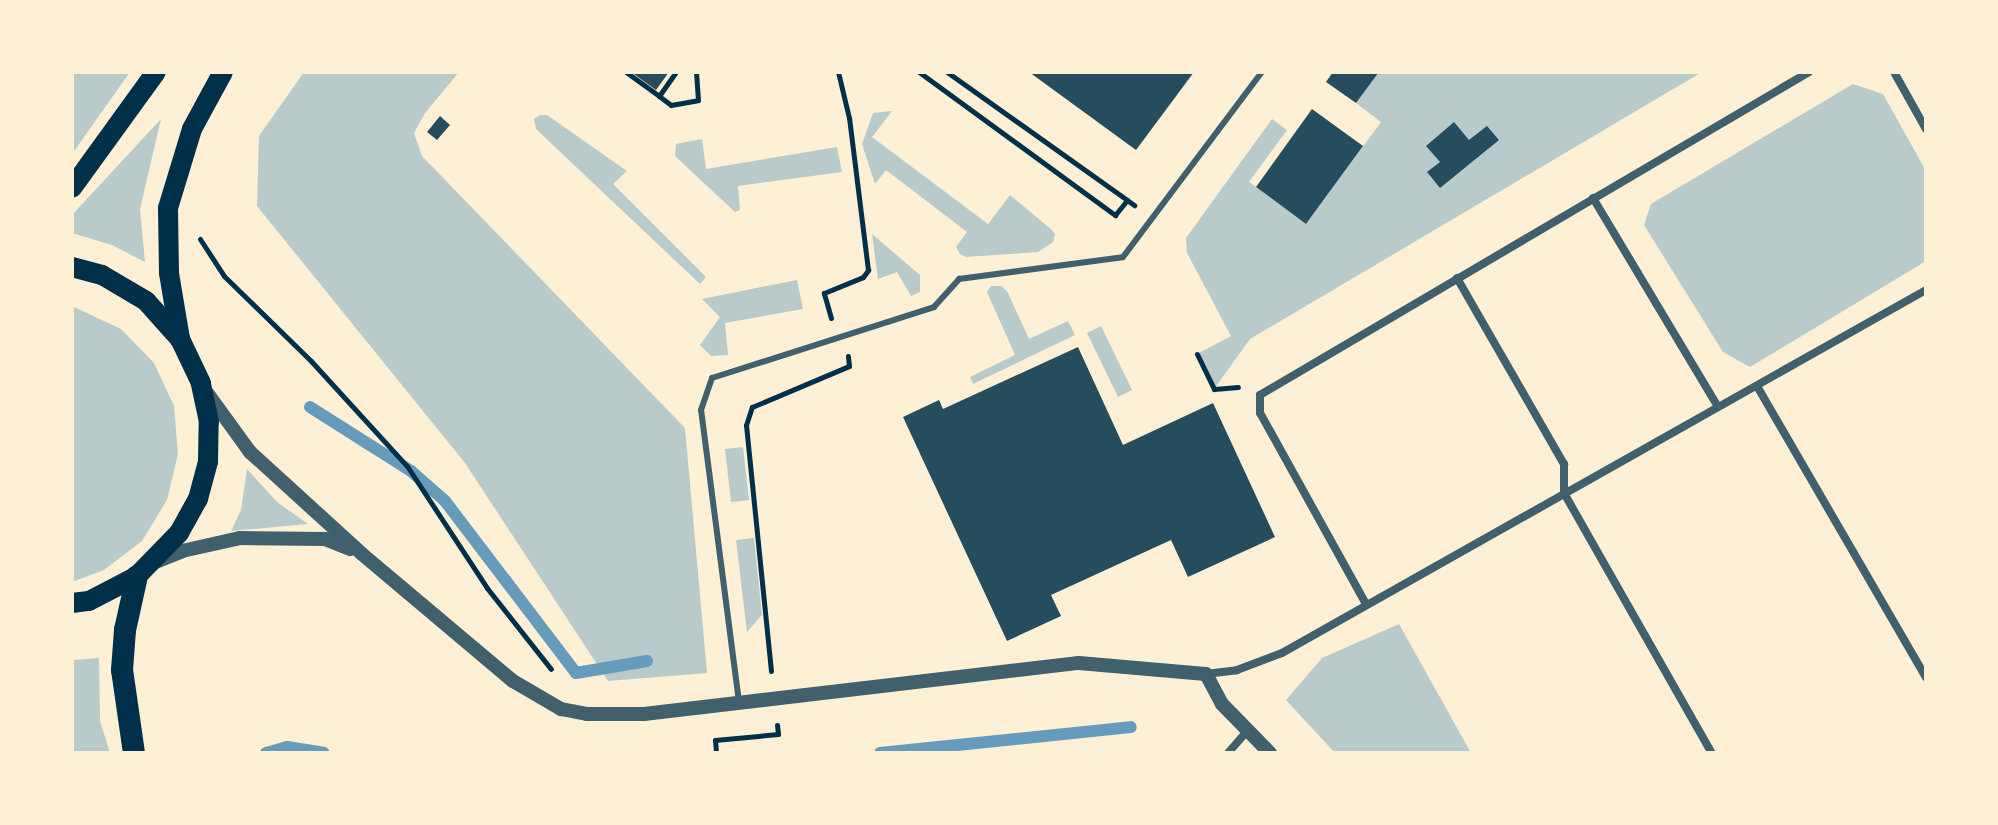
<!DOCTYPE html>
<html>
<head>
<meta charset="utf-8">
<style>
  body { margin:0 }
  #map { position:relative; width:1998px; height:825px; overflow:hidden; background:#fdf0d5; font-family:"PT Sans Narrow",sans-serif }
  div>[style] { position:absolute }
  .green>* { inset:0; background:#b9caca }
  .stream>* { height:12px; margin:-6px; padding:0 6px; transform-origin:6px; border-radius:6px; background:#669bbc }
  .building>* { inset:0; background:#264d5e }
  .path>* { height:5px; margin:-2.5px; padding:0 2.5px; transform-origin:2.5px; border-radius:2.5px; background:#003049 }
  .service>* { height:6px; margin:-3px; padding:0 3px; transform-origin:3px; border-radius:3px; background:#3f606c }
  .minor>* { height:8px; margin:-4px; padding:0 4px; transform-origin:4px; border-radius:4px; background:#3f606c }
  .tertiary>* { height:14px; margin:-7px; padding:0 7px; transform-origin:7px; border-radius:7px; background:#3f606c }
  .primary>* { height:20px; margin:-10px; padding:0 10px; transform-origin:10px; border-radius:10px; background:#003049 }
  .trunk>* { height:22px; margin:-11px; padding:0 11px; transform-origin:11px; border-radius:11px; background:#003049 }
  span { translate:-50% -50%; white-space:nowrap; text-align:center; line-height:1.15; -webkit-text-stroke:7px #fdf0d5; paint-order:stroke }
  .frame { position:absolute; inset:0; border:74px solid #fdf0d5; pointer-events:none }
</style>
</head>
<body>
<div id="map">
  <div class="green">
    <div style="clip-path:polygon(72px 72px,130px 72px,72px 154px)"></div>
    <div style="clip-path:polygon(304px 72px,459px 72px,425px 113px,414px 133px,422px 156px,685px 428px,707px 673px,608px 681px,465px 463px,257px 206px,259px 136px)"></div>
    <div style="clip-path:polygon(1379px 72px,1702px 72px,1250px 339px,1214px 389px,1197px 354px,1231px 336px,1187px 253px,1186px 238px,1272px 119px,1287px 130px,1249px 182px,1306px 224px,1381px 122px,1356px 103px)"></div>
    <div style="clip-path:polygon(1853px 84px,1883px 94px,1926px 171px,1926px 261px,1750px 367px,1723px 352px,1644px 225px,1651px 204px)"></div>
    <div style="clip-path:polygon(892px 111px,872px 137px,988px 224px,1010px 195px,1052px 230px,1055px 234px,1053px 242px,1038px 252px,966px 257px,960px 254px,956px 247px,967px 232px,886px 170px,875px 184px,862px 144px,873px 113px)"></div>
    <div style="clip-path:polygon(540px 115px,547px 115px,627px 171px,613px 184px,706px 277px,700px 284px,536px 129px,534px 119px)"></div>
    <div style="clip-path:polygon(161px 119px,140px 209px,145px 262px,112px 245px,72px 233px,72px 215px)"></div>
    <div style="clip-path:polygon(702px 139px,706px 169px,837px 147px,842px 172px,738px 186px,740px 210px,735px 212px,675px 156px,676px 144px)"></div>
    <div style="clip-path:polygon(872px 234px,920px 275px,920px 292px,911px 296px,897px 272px,878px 279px)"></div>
    <div style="clip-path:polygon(797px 280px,803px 309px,725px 323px,728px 355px,711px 356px,700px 345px,720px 317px,702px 299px)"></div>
    <div style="clip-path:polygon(991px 286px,1002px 286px,1008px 293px,1029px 339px,1068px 321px,1075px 335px,973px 384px,970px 377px,1015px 355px,987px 292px)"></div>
    <div style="clip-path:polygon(72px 306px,121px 329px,154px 363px,174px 406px,178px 454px,167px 500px,142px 541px,104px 570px,72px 582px)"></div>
    <div style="clip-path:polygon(1101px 326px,1132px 390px,1118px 397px,1087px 333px)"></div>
    <div style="clip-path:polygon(743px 447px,749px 500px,731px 502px,725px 449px)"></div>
    <div style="clip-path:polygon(247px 469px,277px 502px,308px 524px,231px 531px,241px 510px)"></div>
    <div style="clip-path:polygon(754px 538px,762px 615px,747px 632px,736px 540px)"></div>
    <div style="clip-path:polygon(1399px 624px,1471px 753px,1335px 753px,1286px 700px,1322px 658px)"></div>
    <div style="clip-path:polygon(99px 658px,100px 721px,110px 753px,72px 753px,72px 660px)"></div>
  </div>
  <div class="stream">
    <div style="left:310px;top:407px;width:120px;rotate:32.4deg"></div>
    <div style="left:411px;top:471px;width:45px;rotate:41.4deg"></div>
    <div style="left:445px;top:501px;width:216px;rotate:52.7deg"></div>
    <div style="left:576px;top:673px;width:72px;rotate:-9.6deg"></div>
    <div style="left:266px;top:753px;width:22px;rotate:-16deg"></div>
    <div style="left:287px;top:747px;width:37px;rotate:9deg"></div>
    <div style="left:880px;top:753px;width:252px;rotate:-5.9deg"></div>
  </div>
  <div class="building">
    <div style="clip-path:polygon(631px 72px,669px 72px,656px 90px)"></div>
    <div style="clip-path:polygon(1029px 72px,1194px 72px,1136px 150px)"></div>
    <div style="clip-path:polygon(1333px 72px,1379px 72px,1356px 103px,1326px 82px)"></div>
    <div style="clip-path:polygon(1312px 109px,1363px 146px,1306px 224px,1256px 187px)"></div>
    <div style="clip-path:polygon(440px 116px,450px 125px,437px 140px,427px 132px)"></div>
    <div style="clip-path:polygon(1454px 122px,1469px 140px,1487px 126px,1499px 140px,1440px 188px,1427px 172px,1440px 162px,1426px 146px)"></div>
    <div style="clip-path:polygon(1078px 347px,1123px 445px,1213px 403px,1275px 537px,1188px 577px,1171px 540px,1051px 595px,1061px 616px,1007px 641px,903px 417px,939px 400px,943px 409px)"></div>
  </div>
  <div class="path">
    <div style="left:626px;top:72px;width:41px;rotate:36deg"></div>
    <div style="left:659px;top:96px;width:29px;rotate:-55deg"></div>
    <div style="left:919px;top:72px;width:243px;rotate:36.1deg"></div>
    <div style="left:1115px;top:215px;width:19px;rotate:-51deg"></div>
    <div style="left:1127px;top:200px;width:9px;rotate:36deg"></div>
    <div style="left:947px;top:72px;width:221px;rotate:35.4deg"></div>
    <div style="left:659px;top:96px;width:15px;rotate:37deg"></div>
    <div style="left:671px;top:105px;width:27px;rotate:-10deg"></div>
    <div style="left:698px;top:100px;width:28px;rotate:-94deg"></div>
    <div style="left:200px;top:239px;width:44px;rotate:57deg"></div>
    <div style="left:224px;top:276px;width:122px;rotate:44.3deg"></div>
    <div style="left:311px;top:361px;width:142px;rotate:47.6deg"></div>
    <div style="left:407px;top:466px;width:146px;rotate:56.7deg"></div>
    <div style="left:487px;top:588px;width:103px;rotate:51.7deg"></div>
    <div style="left:831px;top:318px;width:26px;rotate:-106deg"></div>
    <div style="left:824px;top:293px;width:42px;rotate:-22.3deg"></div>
    <div style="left:863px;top:277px;width:9px;rotate:-54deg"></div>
    <div style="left:868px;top:270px;width:153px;rotate:-97.1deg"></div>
    <div style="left:849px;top:118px;width:47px;rotate:-103.4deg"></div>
    <div style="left:1197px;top:354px;width:39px;rotate:64deg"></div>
    <div style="left:1214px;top:389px;width:24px;rotate:-5deg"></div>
    <div style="left:771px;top:671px;width:247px;rotate:-95.8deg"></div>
    <div style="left:746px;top:425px;width:19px;rotate:-72deg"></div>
    <div style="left:752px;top:407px;width:105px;rotate:-22.9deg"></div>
    <div style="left:849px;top:366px;width:10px;rotate:-96deg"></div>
    <div style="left:716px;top:753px;width:13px;rotate:-94deg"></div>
    <div style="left:715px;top:740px;width:63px;rotate:-5.4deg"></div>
    <div style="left:778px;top:734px;width:9px;rotate:-96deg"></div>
  </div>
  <div class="service">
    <div style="left:739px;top:702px;width:294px;rotate:-97.4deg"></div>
    <div style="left:701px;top:410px;width:34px;rotate:-71deg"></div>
    <div style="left:712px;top:378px;width:233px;rotate:-17.7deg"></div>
    <div style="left:934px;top:307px;width:38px;rotate:-48deg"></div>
    <div style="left:959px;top:279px;width:165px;rotate:-7.6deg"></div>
    <div style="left:1123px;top:257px;width:231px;rotate:-53.1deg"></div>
  </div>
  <div class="minor">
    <div style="left:1894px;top:72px;width:65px;rotate:60.7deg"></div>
    <div style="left:1593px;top:198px;width:241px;rotate:59.1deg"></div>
    <div style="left:1457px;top:278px;width:215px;rotate:60.1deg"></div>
    <div style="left:1564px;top:464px;width:29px;rotate:90deg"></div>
    <div style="left:1564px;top:493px;width:299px;rotate:60.4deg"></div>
    <div style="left:1757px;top:386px;width:337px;rotate:59.9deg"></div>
    <div style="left:1366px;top:604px;width:218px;rotate:-119deg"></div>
    <div style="left:1260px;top:413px;width:18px;rotate:-90deg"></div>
    <div style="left:1260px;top:395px;width:637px;rotate:-30.47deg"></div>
    <div style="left:1206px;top:674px;width:31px;rotate:-7deg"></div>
    <div style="left:1237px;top:670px;width:48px;rotate:-20.7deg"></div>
    <div style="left:1282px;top:653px;width:739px;rotate:-29.41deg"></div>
    <div style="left:1228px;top:753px;width:30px;rotate:-49deg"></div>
  </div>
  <div class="tertiary">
    <div style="left:208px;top:394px;width:72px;rotate:54.1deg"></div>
    <div style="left:250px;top:452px;width:151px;rotate:42.3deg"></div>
    <div style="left:362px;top:554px;width:197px;rotate:40.1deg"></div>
    <div style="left:513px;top:681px;width:56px;rotate:30.3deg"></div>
    <div style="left:561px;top:709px;width:26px;rotate:11deg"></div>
    <div style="left:587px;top:714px;width:57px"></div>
    <div style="left:644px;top:714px;width:438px;rotate:-6.7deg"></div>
    <div style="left:1079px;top:663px;width:127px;rotate:5deg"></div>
    <div style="left:1206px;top:674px;width:34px;rotate:62deg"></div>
    <div style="left:1222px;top:704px;width:69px;rotate:45.6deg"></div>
    <div style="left:153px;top:563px;width:31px;rotate:-22deg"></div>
    <div style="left:182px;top:551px;width:59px;rotate:-12.6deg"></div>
    <div style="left:240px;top:538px;width:85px;rotate:0.7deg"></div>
    <div style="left:325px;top:539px;width:27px;rotate:22deg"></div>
  </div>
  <div class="primary">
    <div style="left:72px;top:188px;width:143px;rotate:-54.1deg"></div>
    <div style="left:72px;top:267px;width:31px;rotate:15deg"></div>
    <div style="left:102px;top:275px;width:51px;rotate:30.6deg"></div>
    <div style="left:146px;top:301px;width:51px;rotate:48.2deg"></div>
    <div style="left:72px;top:603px;width:17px;rotate:-7deg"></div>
    <div style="left:89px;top:601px;width:54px;rotate:-27.5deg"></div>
    <div style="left:137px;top:576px;width:60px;rotate:-45.7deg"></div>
    <div style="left:179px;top:533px;width:39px;rotate:-61deg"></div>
    <div style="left:198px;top:499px;width:39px;rotate:-75deg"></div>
    <div style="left:208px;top:461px;width:39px;rotate:-89deg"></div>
    <div style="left:209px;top:422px;width:40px;rotate:-102deg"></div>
    <div style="left:201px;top:383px;width:49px;rotate:-115.5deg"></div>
    <div style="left:180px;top:339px;width:67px;rotate:-99.5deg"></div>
    <div style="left:169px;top:273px;width:65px;rotate:-90.9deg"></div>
    <div style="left:168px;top:208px;width:83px;rotate:-73.1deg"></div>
    <div style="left:192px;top:129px;width:65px;rotate:-61.5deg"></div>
  </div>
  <div class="trunk">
    <div style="left:134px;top:753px;width:84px;rotate:-98.2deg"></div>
    <div style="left:122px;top:670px;width:40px;rotate:-85.7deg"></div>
    <div style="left:125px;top:630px;width:55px;rotate:-77.5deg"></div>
  </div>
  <div class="frame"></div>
</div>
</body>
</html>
